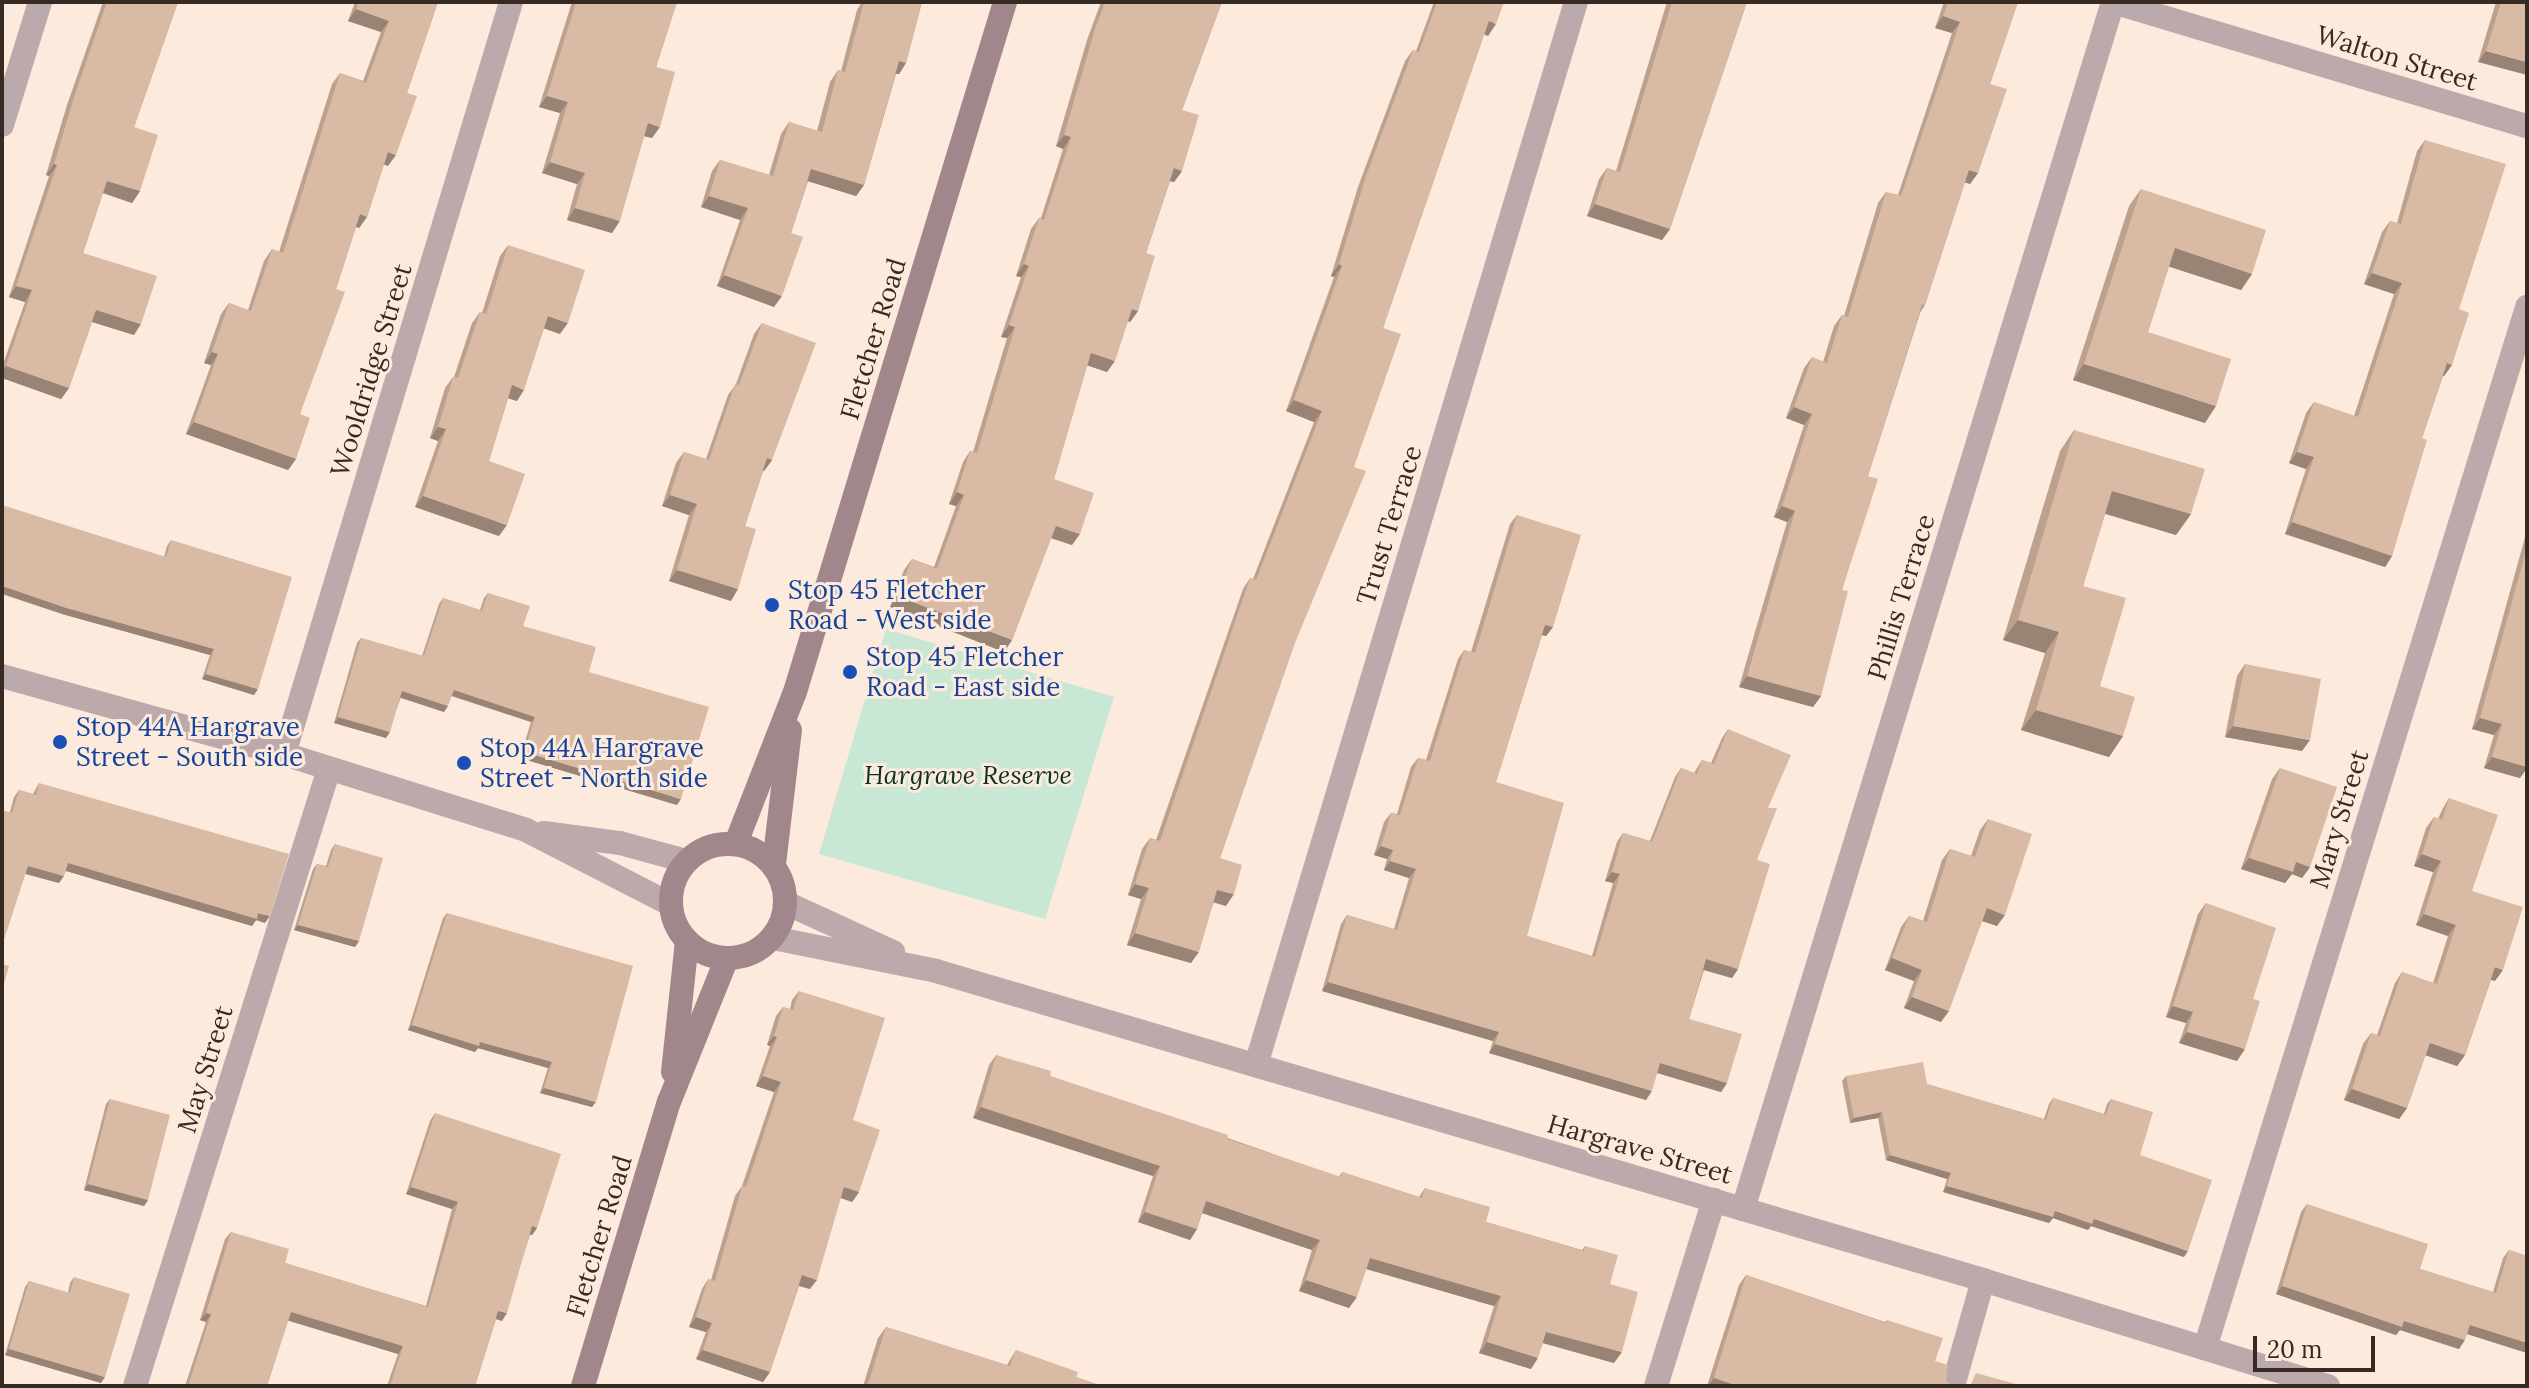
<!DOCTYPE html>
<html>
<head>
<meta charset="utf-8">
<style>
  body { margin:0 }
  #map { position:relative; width:2529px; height:1388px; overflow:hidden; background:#fceadd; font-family:Lora,serif }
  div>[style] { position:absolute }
  .green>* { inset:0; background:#c8e7d5 }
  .street>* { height:24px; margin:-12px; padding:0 12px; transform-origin:12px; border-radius:12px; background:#bba9ac }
  .secondary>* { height:24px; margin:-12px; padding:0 12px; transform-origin:12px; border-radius:12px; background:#a1878c }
  .secondary>.ring { margin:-12px; padding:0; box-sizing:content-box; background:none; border:24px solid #a1878c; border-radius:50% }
  .wall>* { inset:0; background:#bba18e }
  .shaded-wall>* { inset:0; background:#988374 }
  .building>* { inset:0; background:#d9bba5 }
  .dots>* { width:22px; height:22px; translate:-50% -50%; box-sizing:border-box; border:4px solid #fceadd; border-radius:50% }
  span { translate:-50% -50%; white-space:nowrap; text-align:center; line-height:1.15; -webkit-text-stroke:6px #fceadd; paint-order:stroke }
  .street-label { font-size:26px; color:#362b22 }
  .transit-label { font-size:26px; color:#164399 }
  .left { translate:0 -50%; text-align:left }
  .park-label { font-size:26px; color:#073521; font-style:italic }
  .frame { position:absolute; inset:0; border:4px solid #362b22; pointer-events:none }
  .scale { position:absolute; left:2253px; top:1336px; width:122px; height:36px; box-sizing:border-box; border:4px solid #362b22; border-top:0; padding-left:10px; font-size:24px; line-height:28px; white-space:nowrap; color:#362b22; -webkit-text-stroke:6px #fceadd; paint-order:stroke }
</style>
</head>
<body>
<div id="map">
  <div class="green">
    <div style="clip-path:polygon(886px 629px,1114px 697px,1045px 919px,819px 854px)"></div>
  </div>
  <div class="street">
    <div style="left:2113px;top:2px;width:432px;rotate:16.7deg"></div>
    <div style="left:2px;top:125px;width:129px;rotate:-72.8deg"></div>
    <div style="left:2px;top:676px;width:293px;rotate:15.5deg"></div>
    <div style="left:284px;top:754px;width:254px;rotate:17.4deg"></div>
    <div style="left:526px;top:830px;width:162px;rotate:27.2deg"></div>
    <div style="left:284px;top:754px;width:786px;rotate:-73.2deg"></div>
    <div style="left:544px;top:833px;width:77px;rotate:7.5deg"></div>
    <div style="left:620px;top:843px;width:68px;rotate:15.3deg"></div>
    <div style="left:786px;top:903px;width:118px;rotate:24.6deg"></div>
    <div style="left:773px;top:938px;width:166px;rotate:11.4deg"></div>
    <div style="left:936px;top:971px;width:1092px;rotate:16.44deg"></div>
    <div style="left:1983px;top:1280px;width:361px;rotate:17.1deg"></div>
    <div style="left:1256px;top:1065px;width:1110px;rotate:-73.25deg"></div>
    <div style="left:1743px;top:1209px;width:1262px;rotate:-72.96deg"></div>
    <div style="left:2205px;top:1348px;width:1090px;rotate:-72.81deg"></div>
    <div style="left:135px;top:1386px;width:647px;rotate:-72.55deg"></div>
    <div style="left:1656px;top:1386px;width:195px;rotate:-72.7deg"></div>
    <div style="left:1953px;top:1386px;width:110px;rotate:-74.2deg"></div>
  </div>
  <div class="secondary">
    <div style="left:736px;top:843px;width:162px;rotate:-68.7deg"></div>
    <div style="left:795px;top:692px;width:721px;rotate:-73.07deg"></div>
    <div class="ring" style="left:671px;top:844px;width:90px;height:90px"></div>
    <div style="left:774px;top:864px;width:135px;rotate:-83.2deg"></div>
    <div style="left:673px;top:1072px;width:132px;rotate:-83.9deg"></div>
    <div style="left:583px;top:1386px;width:297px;rotate:-73.2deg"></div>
    <div style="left:669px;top:1102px;width:155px;rotate:-68.1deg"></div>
  </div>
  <div class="wall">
    <div style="clip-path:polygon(103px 2px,178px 2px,134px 127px,140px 191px,132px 203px,103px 193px,83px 253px,134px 335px,92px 322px,69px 388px,61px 399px,2px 378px,2px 367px,25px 302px,9px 297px,49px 176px,46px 175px,67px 105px)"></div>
    <div style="clip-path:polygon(355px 2px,438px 2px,407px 93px,388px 166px,384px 164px,367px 217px,359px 228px,356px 227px,336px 289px,300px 414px,296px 459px,288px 470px,186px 434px,211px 365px,204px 363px,221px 314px,229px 303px,248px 310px,264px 261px,272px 249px,279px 252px,332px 84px,340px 73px,363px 81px,381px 32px,348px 21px)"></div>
    <div style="clip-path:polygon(572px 2px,677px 2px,656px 67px,652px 138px,644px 136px,612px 233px,567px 220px,577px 184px,542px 173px,560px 113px,539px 107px)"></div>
    <div style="clip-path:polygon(862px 2px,922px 2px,906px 63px,899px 74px,896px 74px,864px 185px,856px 196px,808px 181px,791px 233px,774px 307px,717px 286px,740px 220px,701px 207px,712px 171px,720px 160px,769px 175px,781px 134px,789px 122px,817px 131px,830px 82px,838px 70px,841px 71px,857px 10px)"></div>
    <div style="clip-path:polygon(1101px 2px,1222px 2px,1182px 110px,1182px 171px,1174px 182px,1170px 181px,1146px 253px,1138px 311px,1130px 322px,1128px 321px,1107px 372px,1087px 365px,1054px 479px,1072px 545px,1051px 538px,1012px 640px,1004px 652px,890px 607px,904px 570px,912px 559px,934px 567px,956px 506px,949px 504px,963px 462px,970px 451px,973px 452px,1007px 338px,1001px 337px,1021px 277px,1016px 276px,1031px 229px,1039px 218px,1041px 218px,1063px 149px,1056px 146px,1087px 40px)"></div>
    <div style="clip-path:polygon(1434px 2px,1504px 2px,1488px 36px,1484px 34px,1383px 328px,1354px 467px,1220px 858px,1226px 906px,1214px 902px,1191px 963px,1127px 945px,1141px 899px,1128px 895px,1142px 849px,1150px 838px,1156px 840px,1243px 589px,1250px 578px,1253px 579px,1314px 422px,1286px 411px,1334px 277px,1331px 276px,1358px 187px,1405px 61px,1413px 50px,1416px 51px)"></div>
    <div style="clip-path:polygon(1667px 2px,1747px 2px,1670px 229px,1662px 240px,1587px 216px,1599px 179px,1607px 168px,1616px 171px)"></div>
    <div style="clip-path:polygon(1944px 2px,2018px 2px,1990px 84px,1978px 173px,1970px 184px,1965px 182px,1925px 305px,1920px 313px,1868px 476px,1842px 590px,1821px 696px,1813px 707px,1739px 687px,1787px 522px,1774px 517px,1804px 425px,1786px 418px,1804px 368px,1812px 357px,1823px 362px,1834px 326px,1842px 315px,1844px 316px,1878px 203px,1886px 192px,1898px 195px,1952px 33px,1935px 28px)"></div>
    <div style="clip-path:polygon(2496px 2px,2527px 2px,2478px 62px)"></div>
    <div style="clip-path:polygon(2425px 140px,2459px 309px,2452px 365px,2444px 376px,2443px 376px,2422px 438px,2392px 556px,2385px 567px,2285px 534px,2306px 469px,2289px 463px,2306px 413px,2314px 402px,2354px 416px,2394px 294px,2364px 284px,2382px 232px,2390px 221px,2397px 223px,2417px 151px)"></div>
    <div style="clip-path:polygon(2141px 189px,2252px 274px,2241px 290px,2169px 266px,2148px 332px,2205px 423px,2073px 380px,2129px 206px)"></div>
    <div style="clip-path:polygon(508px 245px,560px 334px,544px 328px,517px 401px,508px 398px,489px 461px,499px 536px,415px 507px,438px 441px,430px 438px,445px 388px,453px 377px,454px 377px,472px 323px,480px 312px,482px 313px,500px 256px)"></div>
    <div style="clip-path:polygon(762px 323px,772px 460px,764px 471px,763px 471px,745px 526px,731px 601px,669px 581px,689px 515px,662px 506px,676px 463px,684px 452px,706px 459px,728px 395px,736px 384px,754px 334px)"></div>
    <div style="clip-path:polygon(2074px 430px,2191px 514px,2176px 535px,2105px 514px,2083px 586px,2100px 686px,2123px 736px,2109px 757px,2021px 730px,2045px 653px,2003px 640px,2060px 451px)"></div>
    <div style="clip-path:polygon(1517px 515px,1553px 627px,1546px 636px,1542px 635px,1496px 782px,1527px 936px,1592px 956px,1613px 883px,1605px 881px,1617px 842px,1623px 833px,1650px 841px,1675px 777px,1681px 768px,1694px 773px,1702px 760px,1711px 763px,1722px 738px,1728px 729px,1768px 808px,1757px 860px,1738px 969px,1732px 978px,1704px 970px,1689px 1019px,1727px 1083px,1721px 1092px,1657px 1073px,1646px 1100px,1489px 1053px,1493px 1041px,1322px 991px,1341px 924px,1347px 915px,1394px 929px,1409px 878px,1384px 870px,1387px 859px,1374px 855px,1384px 822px,1391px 813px,1397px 814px,1411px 767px,1418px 758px,1426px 760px,1458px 659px,1464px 650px,1471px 652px,1510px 524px)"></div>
    <div style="clip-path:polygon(2527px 530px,2527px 768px,2520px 778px,2484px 768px,2494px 735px,2472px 729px)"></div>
    <div style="clip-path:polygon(171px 540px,254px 695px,202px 679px,210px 655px,62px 614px,164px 557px,167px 546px)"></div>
    <div style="clip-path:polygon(488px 593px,523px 626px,589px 672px,677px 805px,520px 758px,531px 722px,451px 696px,444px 712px,401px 697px,386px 738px,334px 723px,357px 643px,361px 638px,422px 656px,439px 604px,443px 598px,480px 610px,484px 598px)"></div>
    <div style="clip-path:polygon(2245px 664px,2302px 751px,2225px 737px,2237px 676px)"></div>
    <div style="clip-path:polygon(2280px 768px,2310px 867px,2302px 878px,2292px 874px,2285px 883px,2241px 869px,2272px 779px)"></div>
    <div style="clip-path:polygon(39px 783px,265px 923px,256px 920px,252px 926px,66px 871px,59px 883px,25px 874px,10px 812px,14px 797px,19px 790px,33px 794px)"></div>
    <div style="clip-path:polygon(2449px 798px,2495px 981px,2491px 980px,2465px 1055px,2457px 1066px,2425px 1055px,2407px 1108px,2399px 1119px,2344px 1100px,2363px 1044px,2371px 1033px,2377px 1035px,2395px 983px,2402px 972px,2433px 983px,2448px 936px,2416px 925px,2433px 872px,2414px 866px,2426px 828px,2434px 817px,2438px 819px,2442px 810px)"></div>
    <div style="clip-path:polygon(1988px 819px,1997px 926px,1982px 921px,1941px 1022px,1904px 1008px,1914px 981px,1885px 970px,1901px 927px,1909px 916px,1923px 921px,1942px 860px,1950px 849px,1971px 856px,1980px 830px)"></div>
    <div style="clip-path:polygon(335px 844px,359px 941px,355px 947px,294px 930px,313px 869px,317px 864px,326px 866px,331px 850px)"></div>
    <div style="clip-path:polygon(2206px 903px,2253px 999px,2237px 1061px,2179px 1043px,2186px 1023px,2166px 1017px,2198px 914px)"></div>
    <div style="clip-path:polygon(447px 913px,592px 1107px,540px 1093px,548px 1068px,478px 1048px,475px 1052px,408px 1030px,443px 918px)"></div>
    <div style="clip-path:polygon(799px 991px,853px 1120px,859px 1192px,852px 1202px,840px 1198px,810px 1289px,799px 1286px,770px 1372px,763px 1382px,696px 1359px,706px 1332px,689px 1327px,702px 1289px,708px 1279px,711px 1280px,735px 1196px,742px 1186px,774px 1092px,756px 1086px,770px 1046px,767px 1045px,776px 1016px,783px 1007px,790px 1009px,792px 1000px)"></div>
    <div style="clip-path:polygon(996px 1055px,1050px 1076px,1339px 1177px,1342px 1172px,1419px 1197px,1425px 1188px,1486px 1222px,1582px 1250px,1585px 1246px,1610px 1284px,1614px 1363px,1543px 1343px,1531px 1369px,1479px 1353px,1494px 1306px,1366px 1269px,1349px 1308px,1299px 1291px,1312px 1250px,1202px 1213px,1197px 1229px,1190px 1240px,1138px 1222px,1153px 1176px,973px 1118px,989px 1065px)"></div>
    <div style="clip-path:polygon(1846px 1076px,1927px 1084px,2044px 1119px,2049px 1104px,2053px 1098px,2104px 1114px,2107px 1104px,2111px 1099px,2140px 1155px,2184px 1257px,2091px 1226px,2088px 1230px,2053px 1218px,2049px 1223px,1943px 1192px,1947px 1179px,1886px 1160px,1878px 1118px,1850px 1123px,1842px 1081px)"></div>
    <div style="clip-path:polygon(110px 1099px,148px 1200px,144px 1206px,84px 1190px,106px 1104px)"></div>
    <div style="clip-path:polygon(435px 1113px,537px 1228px,532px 1235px,530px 1235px,502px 1321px,496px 1319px,475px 1386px,387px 1386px,398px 1354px,288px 1320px,267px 1386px,185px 1386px,206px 1322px,200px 1320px,225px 1239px,231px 1232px,285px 1263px,426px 1306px,452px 1209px,406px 1194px,430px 1121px)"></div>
    <div style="clip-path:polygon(2307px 1204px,2420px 1269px,2493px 1292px,2503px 1258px,2509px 1250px,2527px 1256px,2527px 1353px,2467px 1334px,2459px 1349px,2400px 1330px,2396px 1335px,2276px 1294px,2301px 1212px)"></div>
    <div style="clip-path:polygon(1746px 1275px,1885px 1322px,1887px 1320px,1935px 1361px,1946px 1380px,1951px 1386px,1707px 1386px,1739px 1285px)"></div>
    <div style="clip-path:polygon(74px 1277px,101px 1383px,5px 1355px,25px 1287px,29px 1281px,68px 1293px,70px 1283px)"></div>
    <div style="clip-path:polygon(886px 1327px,1007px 1365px,1016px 1350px,1076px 1377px,1102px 1386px,863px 1386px,878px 1338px)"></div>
  </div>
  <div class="shaded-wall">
    <div style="clip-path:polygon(356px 9px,389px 21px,381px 32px,348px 21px)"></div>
    <div style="clip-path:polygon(1943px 16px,1960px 22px,1952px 33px,1935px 28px)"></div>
    <div style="clip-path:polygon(1489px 21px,1496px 24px,1488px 36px,1481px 33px)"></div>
    <div style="clip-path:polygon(2486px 51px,2527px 62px,2527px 75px,2478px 62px)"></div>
    <div style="clip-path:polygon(899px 61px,906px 63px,899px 74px,891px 73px)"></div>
    <div style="clip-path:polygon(547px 96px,568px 102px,560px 113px,539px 107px)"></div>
    <div style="clip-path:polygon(648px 123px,660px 127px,652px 138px,640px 135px)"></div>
    <div style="clip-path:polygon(1064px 135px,1071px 137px,1063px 149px,1056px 146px)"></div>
    <div style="clip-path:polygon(388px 152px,396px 155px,388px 166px,380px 163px)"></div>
    <div style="clip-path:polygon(550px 162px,585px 173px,577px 184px,542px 173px)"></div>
    <div style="clip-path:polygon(54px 164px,57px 165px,49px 176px,46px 175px)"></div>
    <div style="clip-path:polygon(1174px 168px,1182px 171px,1174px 182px,1166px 180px)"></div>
    <div style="clip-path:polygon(811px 169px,864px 185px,856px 196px,804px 180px)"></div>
    <div style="clip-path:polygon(1969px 170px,1978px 173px,1970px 184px,1961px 181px)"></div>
    <div style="clip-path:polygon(107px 181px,140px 191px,132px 203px,100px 192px)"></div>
    <div style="clip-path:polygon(709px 196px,748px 208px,740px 220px,701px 207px)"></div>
    <div style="clip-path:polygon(1595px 204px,1670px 229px,1662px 240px,1587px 216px)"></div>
    <div style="clip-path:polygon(575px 208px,620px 221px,612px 233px,567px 220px)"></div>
    <div style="clip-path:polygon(360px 214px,367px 217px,359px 228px,352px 225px)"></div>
    <div style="clip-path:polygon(2175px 248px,2252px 274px,2241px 290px,2164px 265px)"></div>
    <div style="clip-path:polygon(1024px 264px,1029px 266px,1021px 277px,1016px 276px)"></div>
    <div style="clip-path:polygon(1339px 264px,1342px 266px,1334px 277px,1331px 276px)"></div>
    <div style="clip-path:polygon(2372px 273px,2402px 283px,2394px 294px,2364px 284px)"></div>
    <div style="clip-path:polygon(724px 275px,782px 296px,774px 307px,717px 286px)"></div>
    <div style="clip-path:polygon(16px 286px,32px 290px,25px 302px,9px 297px)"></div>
    <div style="clip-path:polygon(1132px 309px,1138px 311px,1130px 322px,1125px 320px)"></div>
    <div style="clip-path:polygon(96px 310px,141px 324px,134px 335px,89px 321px)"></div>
    <div style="clip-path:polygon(548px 316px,568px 323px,560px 334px,540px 327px)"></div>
    <div style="clip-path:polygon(1009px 325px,1015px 327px,1007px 338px,1001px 337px)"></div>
    <div style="clip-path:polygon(212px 352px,218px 354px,211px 365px,204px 363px)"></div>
    <div style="clip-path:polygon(1091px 353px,1115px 361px,1107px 372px,1083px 364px)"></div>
    <div style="clip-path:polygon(2447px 363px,2452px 365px,2444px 376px,2439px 374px)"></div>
    <div style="clip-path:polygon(2084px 364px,2216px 406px,2205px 423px,2073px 380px)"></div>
    <div style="clip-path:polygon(6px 366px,69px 388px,61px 399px,2px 378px,2px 372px)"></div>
    <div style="clip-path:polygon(512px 385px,524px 390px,517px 401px,504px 397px)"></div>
    <div style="clip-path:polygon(1294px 400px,1322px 411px,1314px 422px,1286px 411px)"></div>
    <div style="clip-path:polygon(1794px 407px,1812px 414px,1804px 425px,1786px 418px)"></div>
    <div style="clip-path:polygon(194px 422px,296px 459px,288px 470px,186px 434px)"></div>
    <div style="clip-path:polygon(438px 427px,446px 429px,438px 441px,430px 438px)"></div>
    <div style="clip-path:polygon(2297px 452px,2314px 457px,2306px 469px,2289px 463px)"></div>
    <div style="clip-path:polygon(767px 458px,772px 460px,764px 471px,759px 469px)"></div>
    <div style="clip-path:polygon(2112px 491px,2191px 514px,2176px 535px,2097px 511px)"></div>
    <div style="clip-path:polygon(957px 492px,964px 495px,956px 506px,949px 504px)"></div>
    <div style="clip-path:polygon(670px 495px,697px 504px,689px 515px,662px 506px)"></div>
    <div style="clip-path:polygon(423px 496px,507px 525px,499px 536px,415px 507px)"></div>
    <div style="clip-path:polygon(1782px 506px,1795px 511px,1787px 522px,1774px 517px)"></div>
    <div style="clip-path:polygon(2292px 522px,2392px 556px,2385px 567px,2285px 534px)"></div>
    <div style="clip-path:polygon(1056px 526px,1080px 534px,1072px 545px,1048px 537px)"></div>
    <div style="clip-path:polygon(677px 570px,738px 589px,731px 601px,669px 581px)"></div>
    <div style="clip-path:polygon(2px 586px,214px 649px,210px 655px,62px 614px,2px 594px)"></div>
    <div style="clip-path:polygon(897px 596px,1012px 640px,1004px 652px,890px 607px)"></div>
    <div style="clip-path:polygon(2018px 620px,2059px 632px,2045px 653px,2003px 640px)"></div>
    <div style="clip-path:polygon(1545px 625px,1553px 627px,1546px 636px,1538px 634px)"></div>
    <div style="clip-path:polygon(206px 674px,258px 689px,254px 695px,202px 679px)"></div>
    <div style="clip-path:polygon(1747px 676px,1821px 696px,1813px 707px,1739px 687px)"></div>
    <div style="clip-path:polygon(454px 690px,535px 717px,531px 722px,450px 695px)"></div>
    <div style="clip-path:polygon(402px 691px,448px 706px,444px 712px,398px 697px)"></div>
    <div style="clip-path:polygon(2036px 710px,2123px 736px,2109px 757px,2021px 730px)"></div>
    <div style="clip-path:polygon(338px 717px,390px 732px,386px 738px,334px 723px)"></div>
    <div style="clip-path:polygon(2480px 718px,2502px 724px,2494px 735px,2472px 729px)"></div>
    <div style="clip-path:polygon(2233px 726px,2310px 740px,2302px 751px,2225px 737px)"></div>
    <div style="clip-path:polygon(524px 752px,681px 799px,677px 805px,520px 758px)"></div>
    <div style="clip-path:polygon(2492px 757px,2527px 767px,2527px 768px,2520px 778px,2484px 768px)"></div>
    <div style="clip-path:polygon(1381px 846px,1393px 850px,1387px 859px,1374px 855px)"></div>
    <div style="clip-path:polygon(2422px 854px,2441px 861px,2433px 872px,2414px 866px)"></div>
    <div style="clip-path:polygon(2249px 858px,2296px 862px,2310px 867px,2302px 878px,2292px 874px,2285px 883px,2241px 869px)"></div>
    <div style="clip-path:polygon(1390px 861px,1416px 869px,1409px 878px,1384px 870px)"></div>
    <div style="clip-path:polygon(68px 863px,258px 913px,270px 916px,265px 923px,256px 920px,252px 926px,63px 870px)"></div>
    <div style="clip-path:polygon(28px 866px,64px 876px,59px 883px,23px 873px)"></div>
    <div style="clip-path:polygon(1612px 872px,1620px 874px,1613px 883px,1605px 881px)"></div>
    <div style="clip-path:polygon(1135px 884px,1149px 888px,1141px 899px,1128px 895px)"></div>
    <div style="clip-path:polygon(1217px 890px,1234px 894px,1226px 906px,1209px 901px)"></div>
    <div style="clip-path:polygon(1987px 908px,2005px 915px,1997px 926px,1979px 920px)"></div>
    <div style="clip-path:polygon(2424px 914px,2456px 925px,2448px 936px,2416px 925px)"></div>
    <div style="clip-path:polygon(298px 925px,359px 941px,355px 947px,294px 930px)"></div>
    <div style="clip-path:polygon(1135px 933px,1199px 952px,1191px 963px,1127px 945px)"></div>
    <div style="clip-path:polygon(1892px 958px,1922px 970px,1914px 981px,1885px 970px)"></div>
    <div style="clip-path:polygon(1706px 959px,1738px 969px,1732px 978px,1700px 969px)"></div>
    <div style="clip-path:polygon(2495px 967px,2503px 970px,2495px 981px,2487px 978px)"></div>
    <div style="clip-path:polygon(1328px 982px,1499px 1032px,1493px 1041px,1322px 991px)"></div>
    <div style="clip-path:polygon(1912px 997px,1949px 1011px,1941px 1022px,1904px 1008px)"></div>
    <div style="clip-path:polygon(2173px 1006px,2193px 1012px,2186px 1023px,2166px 1017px)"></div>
    <div style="clip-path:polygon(412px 1025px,480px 1042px,552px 1062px,548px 1068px,478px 1048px,475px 1052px,408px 1030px)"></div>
    <div style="clip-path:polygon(2187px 1032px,2245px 1049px,2237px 1061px,2179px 1043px)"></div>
    <div style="clip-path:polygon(774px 1036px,777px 1037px,770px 1046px,767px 1045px)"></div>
    <div style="clip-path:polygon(2430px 1043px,2465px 1055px,2457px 1066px,2422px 1054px)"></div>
    <div style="clip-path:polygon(1495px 1044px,1652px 1091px,1646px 1100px,1489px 1053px)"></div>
    <div style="clip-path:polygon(1660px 1063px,1727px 1083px,1721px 1092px,1654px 1072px)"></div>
    <div style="clip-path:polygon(763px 1076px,781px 1082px,774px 1092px,756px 1086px)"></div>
    <div style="clip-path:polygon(544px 1088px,596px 1102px,592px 1107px,540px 1093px)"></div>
    <div style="clip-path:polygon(2352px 1089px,2407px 1108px,2399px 1119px,2344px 1100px)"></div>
    <div style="clip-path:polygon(981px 1107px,1160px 1166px,1153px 1176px,973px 1118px)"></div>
    <div style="clip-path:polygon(1882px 1112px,1878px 1118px,1850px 1123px,1854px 1118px)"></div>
    <div style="clip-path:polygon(1890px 1155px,1951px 1173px,1947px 1179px,1886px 1160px)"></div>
    <div style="clip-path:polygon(88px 1184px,148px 1200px,144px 1206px,84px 1190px)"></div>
    <div style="clip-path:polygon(1947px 1186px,2094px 1219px,2188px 1251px,2184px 1257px,2091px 1226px,2088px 1230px,2053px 1218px,2049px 1223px,1943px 1192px)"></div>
    <div style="clip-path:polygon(411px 1187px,458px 1202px,452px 1209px,406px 1194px)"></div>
    <div style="clip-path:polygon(844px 1187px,859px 1192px,852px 1202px,837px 1196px)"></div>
    <div style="clip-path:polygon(1206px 1201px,1320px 1240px,1312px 1250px,1199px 1212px)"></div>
    <div style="clip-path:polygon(1145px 1212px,1197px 1229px,1190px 1240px,1138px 1222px)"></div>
    <div style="clip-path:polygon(532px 1226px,537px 1228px,532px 1235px,527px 1234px)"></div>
    <div style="clip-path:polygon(1370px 1258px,1501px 1296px,1494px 1306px,1363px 1268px)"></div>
    <div style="clip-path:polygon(802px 1275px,817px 1280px,810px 1289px,796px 1285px)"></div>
    <div style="clip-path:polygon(1306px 1280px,1357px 1297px,1349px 1308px,1299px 1291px)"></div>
    <div style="clip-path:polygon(2282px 1286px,2404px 1321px,2465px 1340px,2459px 1349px,2400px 1330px,2396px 1335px,2276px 1294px)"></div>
    <div style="clip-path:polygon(498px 1311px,507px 1313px,502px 1321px,493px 1318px)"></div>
    <div style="clip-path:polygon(291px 1312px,403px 1346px,398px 1354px,286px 1320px)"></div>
    <div style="clip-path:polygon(206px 1313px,211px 1314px,206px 1322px,200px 1320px)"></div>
    <div style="clip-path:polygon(696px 1317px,712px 1323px,706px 1332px,689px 1327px)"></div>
    <div style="clip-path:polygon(2470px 1325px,2527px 1343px,2527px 1353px,2464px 1333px)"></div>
    <div style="clip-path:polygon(1546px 1332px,1622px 1352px,1614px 1363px,1539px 1342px)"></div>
    <div style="clip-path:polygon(1487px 1342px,1538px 1358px,1531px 1369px,1479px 1353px)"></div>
    <div style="clip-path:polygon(9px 1349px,105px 1377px,101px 1383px,5px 1355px)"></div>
    <div style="clip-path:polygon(703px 1350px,770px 1372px,763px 1382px,696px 1359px)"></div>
    <div style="clip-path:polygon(1714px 1378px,1738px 1386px,1708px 1386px)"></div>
  </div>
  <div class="building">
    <div style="clip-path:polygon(107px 2px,178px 2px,134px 127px,158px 135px,140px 191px,107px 181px,83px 253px,157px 276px,141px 324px,96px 310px,69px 388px,6px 366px,32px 290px,16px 286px,57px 165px,54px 164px,75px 94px)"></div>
    <div style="clip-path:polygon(359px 2px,438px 2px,407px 93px,417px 96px,396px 155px,388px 152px,367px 217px,360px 214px,336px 289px,345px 292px,300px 414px,310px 418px,296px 459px,194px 422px,218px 354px,212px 352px,229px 303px,251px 311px,272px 249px,283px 253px,340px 73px,366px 83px,389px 21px,356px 9px)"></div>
    <div style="clip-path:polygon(576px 2px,677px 2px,656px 67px,675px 72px,660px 127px,648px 123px,620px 221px,575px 208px,585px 173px,550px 162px,568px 102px,547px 96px)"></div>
    <div style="clip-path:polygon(864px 2px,922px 2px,906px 63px,899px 61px,864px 185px,811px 169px,791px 233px,803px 237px,782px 296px,724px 275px,748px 208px,709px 196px,720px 160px,773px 176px,789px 122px,822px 132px,838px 70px,845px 72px)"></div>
    <div style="clip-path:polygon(1105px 2px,1222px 2px,1182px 110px,1199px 115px,1182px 171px,1174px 168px,1146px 253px,1155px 256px,1138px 311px,1132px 309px,1115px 361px,1091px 353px,1054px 479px,1094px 493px,1080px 534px,1056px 526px,1012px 640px,897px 596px,912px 559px,937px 569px,964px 495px,957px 492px,970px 451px,977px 453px,1015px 327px,1009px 325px,1029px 266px,1024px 264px,1039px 218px,1044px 220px,1071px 137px,1064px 135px,1095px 29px)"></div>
    <div style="clip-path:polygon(1437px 2px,1504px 2px,1496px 24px,1489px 21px,1383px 328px,1401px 334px,1354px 467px,1366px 471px,1295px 643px,1220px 858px,1242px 865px,1234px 894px,1217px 890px,1199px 952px,1135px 933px,1149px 888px,1135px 884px,1150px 838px,1160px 841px,1250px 578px,1256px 580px,1322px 411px,1294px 400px,1342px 266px,1339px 264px,1366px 176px,1413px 50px,1419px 52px)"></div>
    <div style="clip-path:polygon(1672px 2px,1747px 2px,1670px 229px,1595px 204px,1607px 168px,1620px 172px)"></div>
    <div style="clip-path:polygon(1948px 2px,2018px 2px,1990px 84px,2007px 89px,1978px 173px,1969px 170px,1925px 305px,1922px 304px,1868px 476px,1878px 479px,1842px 590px,1848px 591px,1821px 696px,1747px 676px,1795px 511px,1782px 506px,1812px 414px,1794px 407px,1812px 357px,1827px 363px,1842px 315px,1848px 317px,1886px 192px,1901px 196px,1960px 22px,1943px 16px)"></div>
    <div style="clip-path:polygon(2501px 2px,2527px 2px,2527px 62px,2486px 51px)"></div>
    <div style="clip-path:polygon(2425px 140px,2506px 164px,2459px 309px,2469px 313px,2452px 365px,2447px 363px,2422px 438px,2427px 440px,2392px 556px,2292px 522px,2314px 457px,2297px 452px,2314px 402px,2358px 417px,2402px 283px,2372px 273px,2390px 221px,2401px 224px)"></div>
    <div style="clip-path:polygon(2141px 189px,2266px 230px,2252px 274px,2175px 248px,2148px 332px,2231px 359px,2216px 406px,2084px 364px)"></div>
    <div style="clip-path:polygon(508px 245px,585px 270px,568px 323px,548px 316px,524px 390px,512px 385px,489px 461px,525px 474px,507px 525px,423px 496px,446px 429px,438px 427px,453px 377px,458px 378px,480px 312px,486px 314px)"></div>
    <div style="clip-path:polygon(762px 323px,816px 343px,772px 460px,767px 458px,745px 526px,756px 529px,738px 589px,677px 570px,697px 504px,670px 495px,684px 452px,709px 460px,735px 384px,739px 385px)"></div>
    <div style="clip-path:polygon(2074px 430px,2205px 469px,2191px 514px,2112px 491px,2083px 586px,2126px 598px,2100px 686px,2135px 697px,2123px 736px,2036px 710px,2059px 632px,2018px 620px)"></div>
    <div style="clip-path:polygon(2px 505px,166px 557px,171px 540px,292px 577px,258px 689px,206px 674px,214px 649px,66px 608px,2px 586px)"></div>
    <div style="clip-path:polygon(1517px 515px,1581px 535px,1553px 627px,1545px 625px,1496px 782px,1564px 803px,1527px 936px,1595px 957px,1620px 874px,1612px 872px,1623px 833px,1652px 842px,1681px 768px,1697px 774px,1702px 760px,1714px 764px,1728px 729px,1791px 755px,1768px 808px,1777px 808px,1757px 860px,1770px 864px,1738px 969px,1706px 959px,1689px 1019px,1742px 1034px,1727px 1083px,1660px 1063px,1652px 1091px,1495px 1044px,1499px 1032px,1328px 982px,1347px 915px,1397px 930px,1416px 869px,1390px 861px,1393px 850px,1381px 846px,1391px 813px,1400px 815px,1418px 758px,1430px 761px,1464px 650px,1475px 653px)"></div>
    <div style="clip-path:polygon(2527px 547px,2527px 767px,2492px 757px,2502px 724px,2480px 718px)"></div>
    <div style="clip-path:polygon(488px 593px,530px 606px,523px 626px,596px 647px,589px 672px,709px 707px,681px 799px,524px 752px,535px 717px,454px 690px,448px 706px,402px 691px,390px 732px,338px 717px,361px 638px,424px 656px,443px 598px,482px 611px)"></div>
    <div style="clip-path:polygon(2245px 664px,2321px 679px,2310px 740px,2233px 726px)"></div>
    <div style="clip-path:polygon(2280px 768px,2337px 787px,2310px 867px,2296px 862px,2293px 872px,2249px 858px)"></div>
    <div style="clip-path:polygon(39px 783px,289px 854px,270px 916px,258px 913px,257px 919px,68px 863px,64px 876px,28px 866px,2px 946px,2px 810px,12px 813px,19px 790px,36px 795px)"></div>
    <div style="clip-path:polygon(2449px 798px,2498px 815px,2472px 891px,2523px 907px,2503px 970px,2495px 967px,2465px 1055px,2430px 1043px,2407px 1108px,2352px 1089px,2371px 1033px,2380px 1036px,2402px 972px,2437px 984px,2456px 925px,2424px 914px,2441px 861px,2422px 854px,2434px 817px,2442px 820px)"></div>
    <div style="clip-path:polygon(1988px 819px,2032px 834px,2005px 915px,1987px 908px,1949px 1011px,1912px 997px,1922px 970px,1892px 958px,1909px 916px,1927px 922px,1950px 849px,1975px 857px)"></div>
    <div style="clip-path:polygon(335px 844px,383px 858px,359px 941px,298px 925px,317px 864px,328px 867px)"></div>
    <div style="clip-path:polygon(2206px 903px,2276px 928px,2253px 999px,2260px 1001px,2245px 1049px,2187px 1032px,2193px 1012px,2173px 1006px)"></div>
    <div style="clip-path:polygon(447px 913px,633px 966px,596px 1102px,544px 1088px,552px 1062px,480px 1042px,479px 1046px,412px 1025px)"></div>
    <div style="clip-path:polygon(2px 964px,9px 966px,2px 991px)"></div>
    <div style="clip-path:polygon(799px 991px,885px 1018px,853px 1120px,880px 1130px,859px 1192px,844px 1187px,817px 1280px,802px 1275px,770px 1372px,703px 1350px,712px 1323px,696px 1317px,708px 1279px,715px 1281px,742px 1186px,746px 1187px,781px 1082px,763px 1076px,777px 1037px,774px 1036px,783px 1007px,793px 1010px)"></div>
    <div style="clip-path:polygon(996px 1055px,1051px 1071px,1050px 1076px,1228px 1135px,1227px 1139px,1341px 1177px,1342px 1172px,1422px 1198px,1425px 1188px,1490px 1207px,1486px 1222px,1584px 1251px,1585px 1246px,1618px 1255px,1610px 1284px,1638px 1292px,1622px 1352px,1546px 1332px,1538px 1358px,1487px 1342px,1501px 1296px,1370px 1258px,1357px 1297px,1306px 1280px,1320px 1240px,1206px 1201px,1197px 1229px,1145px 1212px,1160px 1166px,981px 1107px)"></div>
    <div style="clip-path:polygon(1923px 1062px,1927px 1084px,2046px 1120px,2053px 1098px,2106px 1115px,2111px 1099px,2153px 1112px,2140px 1155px,2212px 1180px,2188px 1251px,2094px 1219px,2092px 1224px,2055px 1211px,2053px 1217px,1947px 1186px,1951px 1173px,1890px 1155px,1882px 1112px,1854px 1118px,1846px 1076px)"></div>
    <div style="clip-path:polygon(110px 1099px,170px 1115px,148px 1200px,88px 1184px)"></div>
    <div style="clip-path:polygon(435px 1113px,561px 1154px,537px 1228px,532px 1226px,507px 1313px,498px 1311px,475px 1386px,390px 1386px,403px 1346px,291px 1312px,267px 1386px,188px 1386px,211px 1314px,206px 1313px,231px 1232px,289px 1249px,285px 1263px,428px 1307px,458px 1202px,411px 1187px)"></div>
    <div style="clip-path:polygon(2307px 1204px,2428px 1244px,2420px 1269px,2496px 1293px,2509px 1250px,2527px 1256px,2527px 1343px,2470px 1325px,2465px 1340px,2404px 1321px,2402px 1327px,2282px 1286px)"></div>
    <div style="clip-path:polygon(1746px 1275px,1886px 1323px,1887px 1320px,1943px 1338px,1935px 1361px,1948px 1365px,1946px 1380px,1951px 1386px,1738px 1386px,1714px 1378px)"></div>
    <div style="clip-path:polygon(74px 1277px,130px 1294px,105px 1377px,9px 1349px,29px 1281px,70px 1293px)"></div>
    <div style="clip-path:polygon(886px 1327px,1010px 1366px,1016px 1350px,1078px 1372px,1076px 1377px,1102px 1386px,873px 1386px,868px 1384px)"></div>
    <div style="clip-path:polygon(1976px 1373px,2023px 1386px,1970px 1386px)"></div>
  </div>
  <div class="dots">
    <div style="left:772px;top:605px;background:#1a4fb4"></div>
    <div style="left:850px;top:672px;background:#1a4fb4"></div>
    <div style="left:60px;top:742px;background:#1a4fb4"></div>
    <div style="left:464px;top:763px;background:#1a4fb4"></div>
  </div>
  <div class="street-label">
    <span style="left:2397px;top:58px;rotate:17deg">Walton Street</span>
    <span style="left:873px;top:339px;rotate:-73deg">Fletcher Road</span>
    <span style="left:371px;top:370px;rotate:-73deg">Wooldridge Street</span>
    <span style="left:1389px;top:525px;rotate:-73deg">Trust Terrace</span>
    <span style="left:1901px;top:597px;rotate:-73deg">Phillis Terrace</span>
    <span style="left:2339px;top:819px;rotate:-73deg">Mary Street</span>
    <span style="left:205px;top:1069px;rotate:-73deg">May Street</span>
    <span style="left:1640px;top:1149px;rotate:16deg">Hargrave Street</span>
    <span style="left:599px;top:1236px;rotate:-73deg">Fletcher Road</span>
  </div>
  <div class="transit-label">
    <span class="left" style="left:788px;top:605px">Stop 45 Fletcher<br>Road - West side</span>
    <span class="left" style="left:866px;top:672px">Stop 45 Fletcher<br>Road - East side</span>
    <span class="left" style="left:76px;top:742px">Stop 44A Hargrave<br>Street - South side</span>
    <span class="left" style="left:480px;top:763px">Stop 44A Hargrave<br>Street - North side</span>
  </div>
  <div class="park-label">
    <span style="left:968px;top:775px">Hargrave Reserve</span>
  </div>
  <div class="frame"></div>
  <div class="scale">20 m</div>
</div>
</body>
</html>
